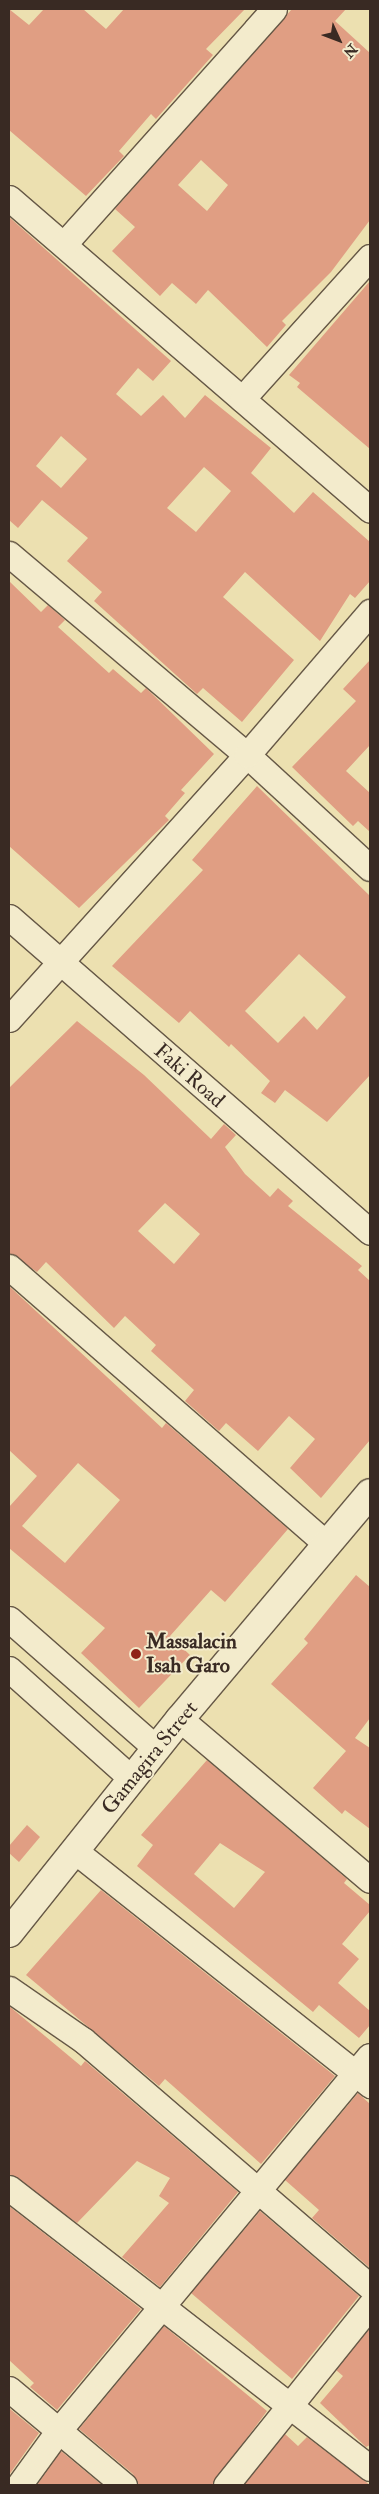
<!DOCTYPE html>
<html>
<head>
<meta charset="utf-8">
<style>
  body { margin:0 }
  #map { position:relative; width:379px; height:2494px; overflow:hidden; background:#ece0b0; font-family:"IM FELL Double Pica",serif }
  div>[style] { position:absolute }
  .building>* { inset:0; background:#e09e83 }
  .roads { filter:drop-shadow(1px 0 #665846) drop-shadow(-1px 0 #665846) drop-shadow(0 1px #665846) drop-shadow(0 -1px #665846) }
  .minor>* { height:25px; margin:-12.5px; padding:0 12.5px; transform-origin:12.5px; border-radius:12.5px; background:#f3ebcc }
  .tertiary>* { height:28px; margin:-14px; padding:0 14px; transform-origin:14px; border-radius:14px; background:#f3ebcc }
  .dots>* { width:14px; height:14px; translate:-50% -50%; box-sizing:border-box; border:2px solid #f3ebcc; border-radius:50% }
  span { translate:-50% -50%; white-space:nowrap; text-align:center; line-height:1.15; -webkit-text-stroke:4px #f3ebcc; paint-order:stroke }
  .street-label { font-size:21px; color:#392a23 }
  .poi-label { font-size:21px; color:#392a23; font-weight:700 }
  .left { translate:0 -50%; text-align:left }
  .frame { position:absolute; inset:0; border:10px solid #392a23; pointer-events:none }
  .north { position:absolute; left:314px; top:15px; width:50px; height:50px; -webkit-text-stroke:4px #f3ebcc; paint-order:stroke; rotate:133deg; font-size:14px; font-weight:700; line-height:20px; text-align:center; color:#392a23 }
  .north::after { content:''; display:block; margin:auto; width:18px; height:22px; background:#392a23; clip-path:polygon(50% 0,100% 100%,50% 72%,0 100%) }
</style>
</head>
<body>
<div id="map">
  <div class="building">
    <div style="clip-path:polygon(9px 9px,29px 25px,44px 9px,83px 9px,106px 29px,124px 9px,245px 9px,206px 49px,213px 55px,156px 119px,151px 114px,119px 151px,124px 156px,86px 196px,9px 130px)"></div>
    <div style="clip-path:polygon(evenodd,292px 9px,346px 9px,335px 21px,370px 53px,370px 220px,331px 272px,282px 321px,286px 325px,267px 347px,208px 290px,196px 304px,172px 283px,160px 296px,112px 251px,135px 227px,115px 209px,292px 9px,201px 160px,228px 185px,207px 211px,178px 185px,201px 160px)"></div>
    <div style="clip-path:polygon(evenodd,9px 217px,171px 361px,153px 381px,138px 368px,116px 394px,141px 416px,163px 395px,185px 418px,205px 395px,271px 448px,251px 473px,294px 513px,313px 492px,370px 542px,370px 581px,355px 598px,350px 594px,320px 641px,245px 572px,223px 597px,294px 660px,242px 722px,203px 688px,197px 694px,94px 601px,102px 592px,67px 561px,88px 538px,42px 500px,18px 528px,9px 520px,9px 217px,61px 436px,87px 459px,61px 488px,36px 466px,61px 436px,9px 217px,204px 467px,231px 491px,196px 532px,167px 508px,204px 467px)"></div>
    <div style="clip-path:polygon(370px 281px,370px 449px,297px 387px,300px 383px,289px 375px)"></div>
    <div style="clip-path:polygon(9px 581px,41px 612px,48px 605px,65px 620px,58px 627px,109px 673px,113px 669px,141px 693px,146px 688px,214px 754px,181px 790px,185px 793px,165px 816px,169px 820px,79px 908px,9px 846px)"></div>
    <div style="clip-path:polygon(370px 660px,370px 745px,346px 771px,370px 793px,370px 832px,358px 821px,353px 826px,292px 767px,356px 701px,343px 689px)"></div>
    <div style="clip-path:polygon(evenodd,257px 786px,370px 896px,370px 1075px,327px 1122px,285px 1090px,275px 1103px,261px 1093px,270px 1081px,231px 1044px,229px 1047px,190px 1011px,179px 1023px,112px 966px,203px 870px,192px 860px,257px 786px,299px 954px,346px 997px,317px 1030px,304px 1016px,278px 1043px,245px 1011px,299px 954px)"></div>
    <div style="clip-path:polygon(evenodd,77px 1021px,144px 1075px,211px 1139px,224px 1124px,236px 1135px,225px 1147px,245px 1174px,270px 1197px,278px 1188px,293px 1201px,288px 1206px,362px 1266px,358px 1270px,370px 1281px,370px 1440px,321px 1498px,290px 1468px,315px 1439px,289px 1416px,258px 1451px,226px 1423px,219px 1431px,185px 1401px,194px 1390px,151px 1351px,156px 1345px,125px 1316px,114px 1328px,46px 1262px,37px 1272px,9px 1253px,9px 1088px,77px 1021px,165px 1203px,200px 1234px,174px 1264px,138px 1231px,165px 1203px)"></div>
    <div style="clip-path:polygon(evenodd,9px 1286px,162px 1428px,166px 1423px,288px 1529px,225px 1602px,211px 1590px,170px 1636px,190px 1655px,139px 1708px,81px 1653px,105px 1628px,9px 1548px,9px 1507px,37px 1476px,9px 1450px,9px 1286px,78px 1463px,120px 1500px,65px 1563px,22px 1526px,78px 1463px)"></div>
    <div style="clip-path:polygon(356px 1575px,370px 1587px,370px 1718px,355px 1738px,370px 1748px,370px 1829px,345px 1810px,342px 1814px,313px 1788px,346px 1751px,271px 1684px,308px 1643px,304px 1639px)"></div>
    <div style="clip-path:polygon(evenodd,207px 1760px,347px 1879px,344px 1883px,370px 1905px,370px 1911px,342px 1944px,359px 1959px,338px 1983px,370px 2011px,370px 2025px,359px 2038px,319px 2005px,313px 2012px,137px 1866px,153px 1845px,141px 1835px,207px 1760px,220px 1843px,265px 1872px,234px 1908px,194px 1874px,220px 1843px)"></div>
    <div style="clip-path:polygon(27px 1825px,40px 1837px,19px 1862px,9px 1853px,9px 1846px)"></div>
    <div style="clip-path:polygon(101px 1890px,335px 2076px,261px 2164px,165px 2079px,159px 2086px,26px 1975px)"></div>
    <div style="clip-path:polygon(9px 2006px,81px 2066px,85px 2061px,238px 2192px,160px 2287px,122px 2257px,169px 2203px,159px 2196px,170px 2178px,137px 2161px,77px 2223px,9px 2174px)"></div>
    <div style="clip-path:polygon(358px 2093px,370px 2104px,370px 2268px,312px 2218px,319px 2210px,285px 2180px)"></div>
    <div style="clip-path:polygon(9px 2206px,141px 2309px,57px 2410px,30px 2387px,34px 2383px,9px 2360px)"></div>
    <div style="clip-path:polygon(260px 2211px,359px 2296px,292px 2379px,191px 2293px)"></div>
    <div style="clip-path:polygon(164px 2326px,267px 2411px,212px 2485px,138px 2485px,133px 2474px,79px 2429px)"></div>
    <div style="clip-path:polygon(370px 2328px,370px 2445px,366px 2447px,320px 2403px,343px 2376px,336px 2370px)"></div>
    <div style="clip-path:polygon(10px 2409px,39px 2433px,9px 2475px,9px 2411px)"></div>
    <div style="clip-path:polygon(285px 2434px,298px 2446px,307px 2437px,370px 2485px,244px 2485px)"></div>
    <div style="clip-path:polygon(61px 2451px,102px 2485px,37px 2485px)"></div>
  </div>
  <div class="roads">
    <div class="minor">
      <div style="left:9px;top:198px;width:477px;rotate:40.8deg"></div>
      <div style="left:64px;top:244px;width:315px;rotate:-48.2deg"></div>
      <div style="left:242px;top:399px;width:191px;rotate:-48deg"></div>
      <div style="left:9px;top:554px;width:312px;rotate:40.2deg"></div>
      <div style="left:247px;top:755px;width:167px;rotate:42.6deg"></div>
      <div style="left:9px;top:917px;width:479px;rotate:41.1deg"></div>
      <div style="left:9px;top:1019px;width:355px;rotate:-48deg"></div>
      <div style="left:247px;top:755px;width:189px;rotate:-49.3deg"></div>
      <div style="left:9px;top:1267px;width:422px;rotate:41.1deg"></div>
      <div style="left:9px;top:1619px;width:196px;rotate:41.3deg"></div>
      <div style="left:9px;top:1669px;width:165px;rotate:41.8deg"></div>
      <div style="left:180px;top:1719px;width:249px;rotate:40.3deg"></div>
      <div style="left:75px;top:1851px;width:377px;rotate:38.4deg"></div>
      <div style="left:9px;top:1989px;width:90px;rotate:34.6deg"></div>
      <div style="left:83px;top:2040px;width:379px;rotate:40.7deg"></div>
      <div style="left:9px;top:2188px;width:457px;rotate:37.8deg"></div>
      <div style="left:9px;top:2389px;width:150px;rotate:39.9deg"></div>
      <div style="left:19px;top:2485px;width:68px;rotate:-54deg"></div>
      <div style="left:59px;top:2430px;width:486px;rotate:-50.3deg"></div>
      <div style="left:226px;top:2485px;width:231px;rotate:-51.3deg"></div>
    </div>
    <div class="tertiary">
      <div style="left:9px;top:1933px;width:274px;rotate:-51.4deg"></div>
      <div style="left:180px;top:1719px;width:295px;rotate:-49.9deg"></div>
    </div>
  </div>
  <div class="dots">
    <div style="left:136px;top:1654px;background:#8f2418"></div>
  </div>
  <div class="street-label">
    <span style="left:189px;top:1076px;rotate:41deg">Faki Road</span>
    <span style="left:150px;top:1758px;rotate:-51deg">Gamagira Street</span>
  </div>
  <div class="poi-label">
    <span class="left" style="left:146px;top:1654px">Massalacin<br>Isah Garo</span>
  </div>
  <div class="frame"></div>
  <div class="north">N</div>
</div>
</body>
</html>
